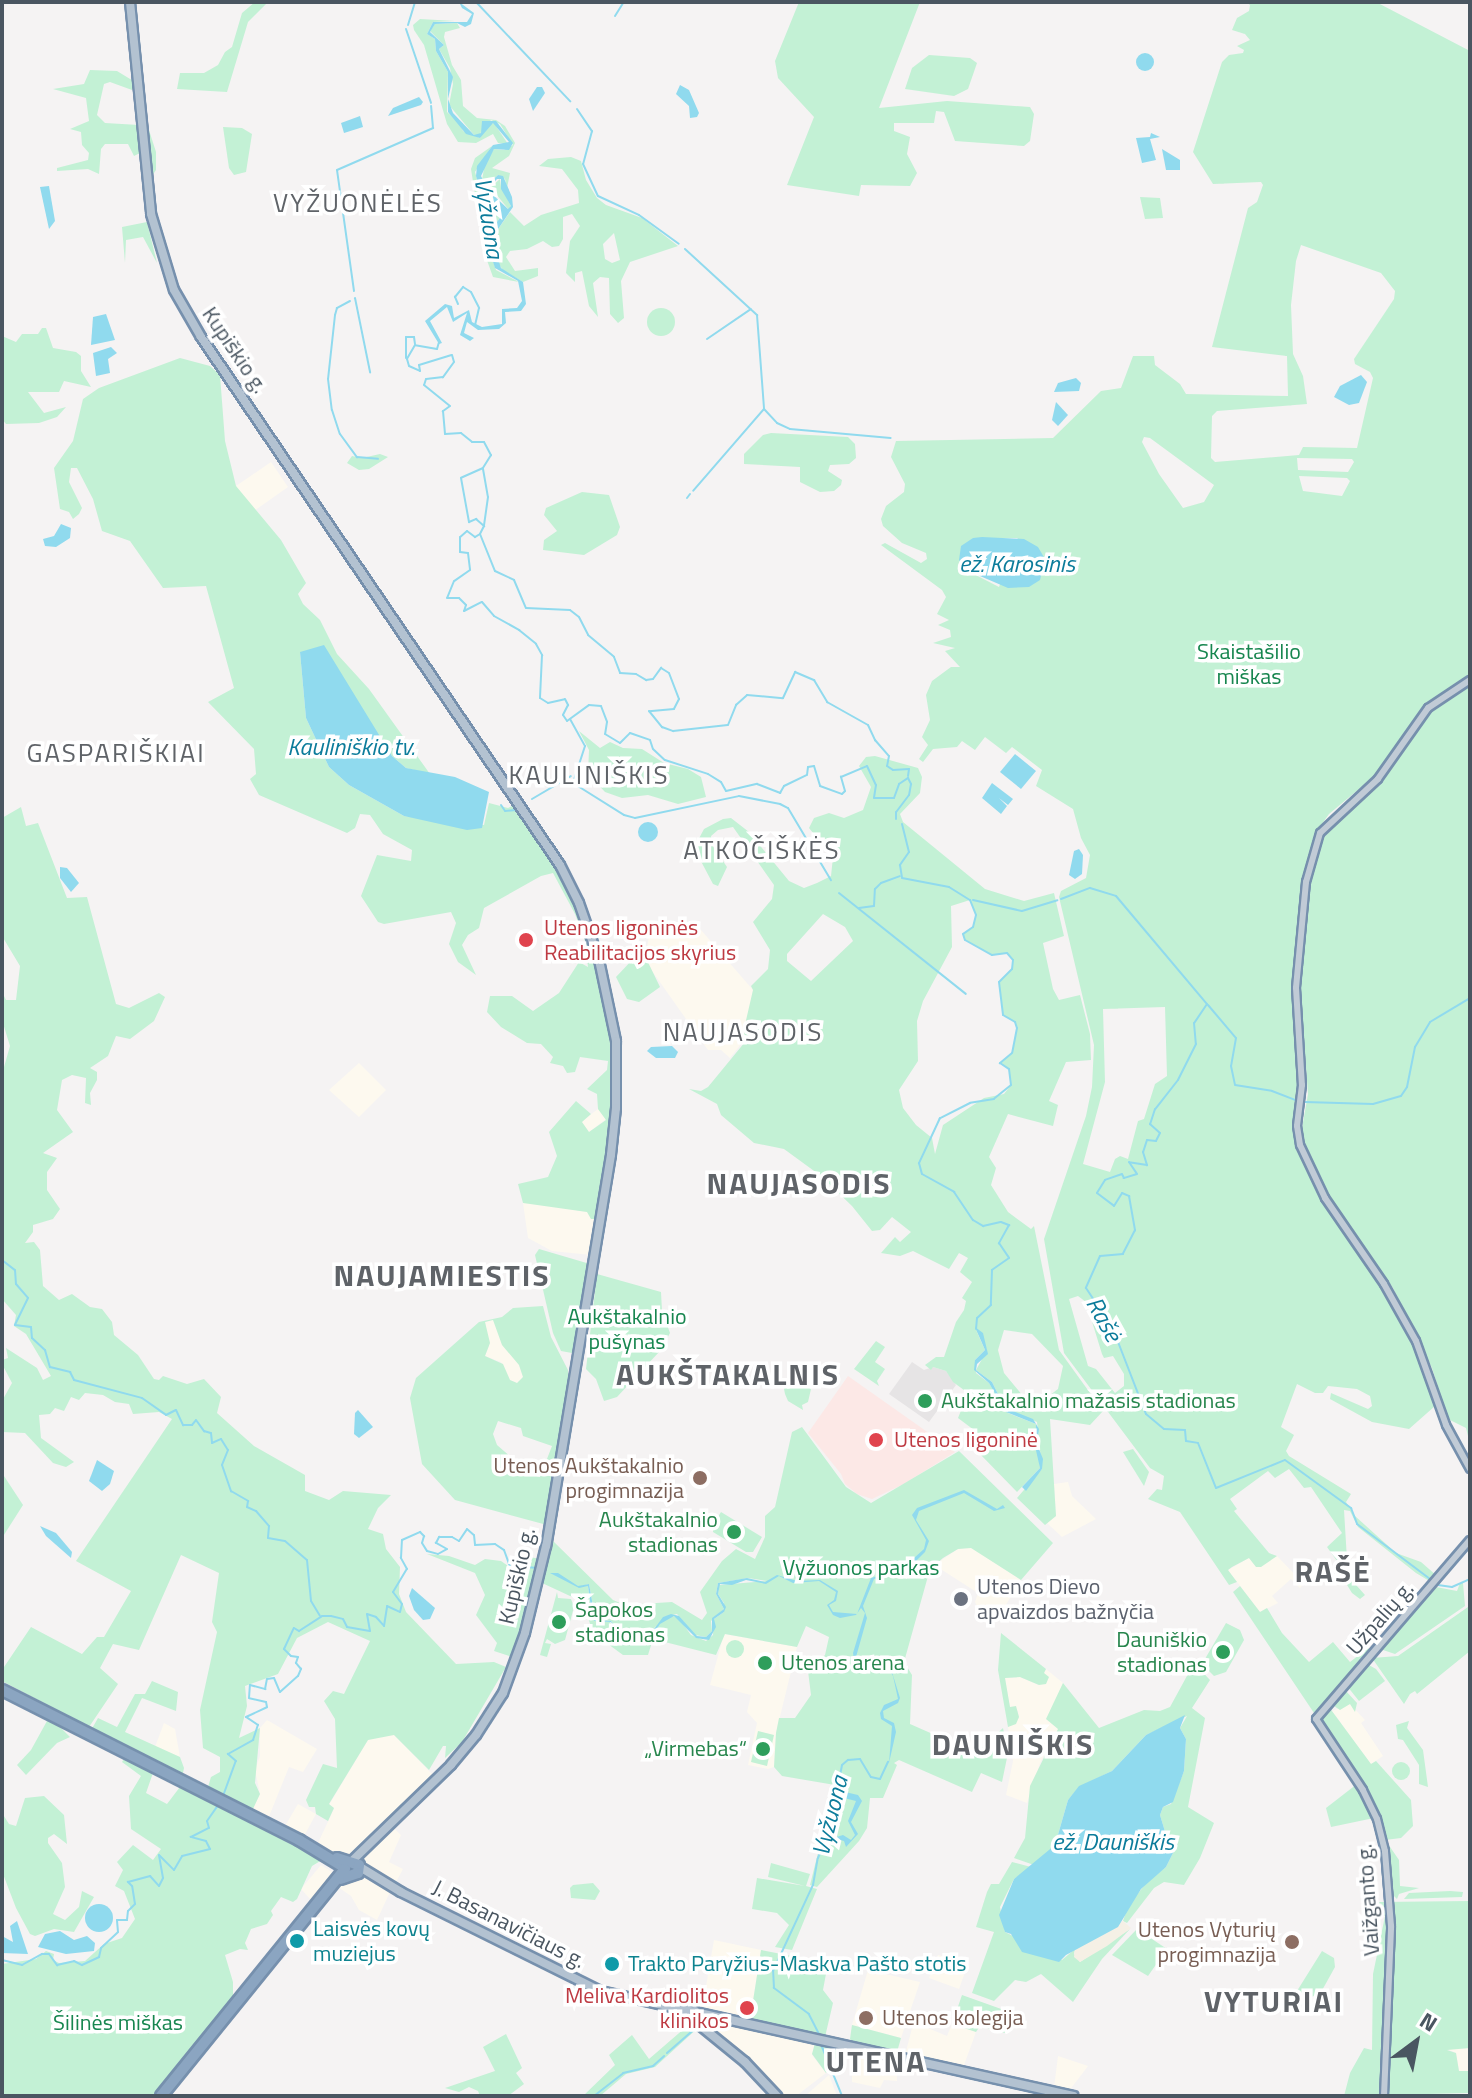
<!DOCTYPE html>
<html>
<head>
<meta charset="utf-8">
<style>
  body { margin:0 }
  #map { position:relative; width:1472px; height:2098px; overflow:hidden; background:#f5f3f3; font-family:"Titillium Web",sans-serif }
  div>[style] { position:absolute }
  .commercial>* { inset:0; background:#fdf9ef }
  .education>* { inset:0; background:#e6e4e5 }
  .medical>* { inset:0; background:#fce8e6 }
  .green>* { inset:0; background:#c3f1d5 }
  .round { border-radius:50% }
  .sand>* { inset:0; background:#f5f0e5 }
  .water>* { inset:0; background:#90daee }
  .stream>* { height:2px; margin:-1px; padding:0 1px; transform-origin:1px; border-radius:1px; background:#90daee }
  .roads { filter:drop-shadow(2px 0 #7690ad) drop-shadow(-2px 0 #7690ad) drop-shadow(0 2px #7690ad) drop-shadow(0 -2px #7690ad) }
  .secondary>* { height:6px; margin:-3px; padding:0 3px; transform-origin:3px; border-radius:3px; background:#c1cbd6 }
  .primary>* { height:8px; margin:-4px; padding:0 4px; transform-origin:4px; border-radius:4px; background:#b3c2d1 }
  .highway>* { height:10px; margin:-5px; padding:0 5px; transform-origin:5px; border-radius:5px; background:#8ba5c1 }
  .dots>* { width:22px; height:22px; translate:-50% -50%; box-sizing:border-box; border:4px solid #fff; border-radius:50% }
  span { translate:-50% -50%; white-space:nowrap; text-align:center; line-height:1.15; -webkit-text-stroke:7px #fff; paint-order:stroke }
  .street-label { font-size:22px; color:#4a5661 }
  .park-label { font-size:22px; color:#17864f }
  .health-label { font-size:22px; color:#be3a42 }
  .left { translate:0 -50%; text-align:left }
  .right { translate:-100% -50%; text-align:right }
  .leisure-label { font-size:22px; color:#27864d }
  .education-label { font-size:22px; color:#785e54 }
  .worship-label { font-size:22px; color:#5b616d }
  .culture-label { font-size:22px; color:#0d838f }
  .water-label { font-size:24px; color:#0c7c9b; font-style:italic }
  .quarter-label { font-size:26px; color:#5f6368; letter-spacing:2px }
  .district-label { font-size:30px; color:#5f6368; font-weight:700; letter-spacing:2px }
  .frame { position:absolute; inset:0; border:4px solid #4a5661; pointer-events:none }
  .north { position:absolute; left:1376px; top:2002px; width:80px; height:80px; -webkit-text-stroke:6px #fff; paint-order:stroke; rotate:32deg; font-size:22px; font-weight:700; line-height:32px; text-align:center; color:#4a5661 }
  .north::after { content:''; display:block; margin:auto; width:28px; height:36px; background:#4a5661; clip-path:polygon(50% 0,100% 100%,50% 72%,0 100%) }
</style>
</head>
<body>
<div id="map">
  <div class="commercial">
    <div style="clip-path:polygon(271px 462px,288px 487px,254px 511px,236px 486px)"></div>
    <div style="clip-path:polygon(658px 927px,701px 930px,753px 990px,745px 1039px,730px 1058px,721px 1050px,708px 1050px,645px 961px,649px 935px)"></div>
    <div style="clip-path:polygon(359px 1063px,386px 1090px,359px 1117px,329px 1090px)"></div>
    <div style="clip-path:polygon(598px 1109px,606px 1119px,589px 1132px,581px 1122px)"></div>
    <div style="clip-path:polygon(529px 1202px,587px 1212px,598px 1219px,591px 1255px,552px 1251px,528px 1238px,523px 1203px)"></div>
    <div style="clip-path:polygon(493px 1320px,519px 1365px,523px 1377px,517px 1383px,510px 1380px,501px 1362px,485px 1356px,489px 1346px,485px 1322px)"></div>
    <div style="clip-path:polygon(1068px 1482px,1072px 1496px,1096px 1519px,1062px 1537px,1047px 1523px,1056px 1516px,1054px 1484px)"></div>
    <div style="clip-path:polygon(971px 1547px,1021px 1580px,996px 1621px,979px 1610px,975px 1602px,978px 1593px,939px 1568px,930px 1568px,958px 1549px)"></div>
    <div style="clip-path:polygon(1277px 1556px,1304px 1584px,1300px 1588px,1291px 1579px,1272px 1596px,1278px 1603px,1260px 1612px,1228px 1570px,1249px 1558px,1257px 1567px)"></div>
    <div style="clip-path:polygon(724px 1634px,797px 1647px,776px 1733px,774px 1767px,768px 1769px,748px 1765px,757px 1723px,747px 1712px,751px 1695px,710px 1685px)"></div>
    <div style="clip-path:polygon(1046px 1669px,1063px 1683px,1059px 1692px,1059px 1728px,1040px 1763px,1027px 1803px,1006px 1795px,1013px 1761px,1008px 1727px,1019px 1718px,1018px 1711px,1010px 1708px,1005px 1678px,1020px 1677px,1038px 1685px)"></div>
    <div style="clip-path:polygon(1350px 1704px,1365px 1720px,1361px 1723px,1383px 1756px,1371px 1764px,1332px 1711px)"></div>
    <div style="clip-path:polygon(267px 1720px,317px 1749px,303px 1772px,289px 1767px,268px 1819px,252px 1811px,260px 1794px,255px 1770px,260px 1756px,260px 1728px)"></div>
    <div style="clip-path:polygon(164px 1723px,175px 1729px,180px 1757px,155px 1747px)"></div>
    <div style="clip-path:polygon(384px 1734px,394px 1735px,436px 1778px,355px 1858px,341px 1860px,317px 1845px,334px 1809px,329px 1805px,368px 1740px)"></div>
    <div style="clip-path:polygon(298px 1804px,316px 1814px,304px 1836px,285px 1826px)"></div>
    <div style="clip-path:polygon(392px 1826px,401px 1835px,389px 1862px,403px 1869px,395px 1884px,370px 1873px,360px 1861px)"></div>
    <div style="clip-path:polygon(321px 1865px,332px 1872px,311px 1900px,301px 1889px)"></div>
    <div style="clip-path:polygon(359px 1875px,390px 1892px,377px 1920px,359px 1910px,351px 1896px,338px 1887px,342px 1881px)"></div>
    <div style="clip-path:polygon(714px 1940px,761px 1950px,750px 2020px,702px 2010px)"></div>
    <div style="clip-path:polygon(938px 1955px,968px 1964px,959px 1989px,929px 1978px)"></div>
    <div style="clip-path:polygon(868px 1970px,920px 1982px,901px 2038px,852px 2025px)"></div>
    <div style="clip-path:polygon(916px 2013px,925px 2016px,923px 2026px,947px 2036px,952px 2024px,976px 2032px,963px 2068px,905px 2055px)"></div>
    <div style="clip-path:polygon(711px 2019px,815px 2043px,812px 2055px,826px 2073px,796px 2096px,779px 2096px,709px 2025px)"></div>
    <div style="clip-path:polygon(1470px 2048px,1470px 2071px,1459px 2071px,1456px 2053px,1447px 2049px)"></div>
    <div style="clip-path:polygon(852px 2051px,896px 2061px,897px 2081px,884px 2080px,880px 2088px,852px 2082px)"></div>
    <div style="clip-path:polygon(1058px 2056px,1088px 2066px,1069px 2091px,1054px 2088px)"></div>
    <div style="clip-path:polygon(829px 2075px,837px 2096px,805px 2096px)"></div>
  </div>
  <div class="education">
    <div style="clip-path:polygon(912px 1362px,924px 1370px,933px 1367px,946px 1371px,956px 1385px,929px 1422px,889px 1394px)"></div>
  </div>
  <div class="medical">
    <div style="clip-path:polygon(848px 1376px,926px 1431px,955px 1452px,904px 1484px,872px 1499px,857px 1494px,845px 1484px,841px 1474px,808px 1433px)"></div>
  </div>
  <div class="green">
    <div style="clip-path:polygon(255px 2px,268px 2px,248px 22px,227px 92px,177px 89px,180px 73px,204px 73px,218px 65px,225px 52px,232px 47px,242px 13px)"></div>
    <div style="clip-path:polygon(799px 2px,920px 2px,879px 108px,947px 101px,1030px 107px,1034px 114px,1030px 141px,1024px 146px,955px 141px,944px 112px,936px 111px,934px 123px,894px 123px,894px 131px,910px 137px,907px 154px,917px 173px,910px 186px,861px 185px,859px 196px,787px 185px,814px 117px,778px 78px,775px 61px)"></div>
    <div style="clip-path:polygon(evenodd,1246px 2px,1376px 2px,1470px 51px,1470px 675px,1426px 703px,1377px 774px,1329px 814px,1314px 835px,1303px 878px,1293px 974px,1298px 1084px,1294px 1141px,1323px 1201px,1393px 1305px,1419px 1356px,1435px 1406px,1409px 1429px,1372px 1422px,1330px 1399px,1331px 1393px,1368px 1409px,1372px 1406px,1370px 1396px,1357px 1389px,1328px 1386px,1323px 1393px,1315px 1393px,1297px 1384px,1281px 1427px,1294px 1435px,1286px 1451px,1289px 1456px,1351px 1494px,1346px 1502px,1355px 1516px,1396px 1553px,1421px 1562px,1437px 1576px,1431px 1582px,1416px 1573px,1358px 1527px,1350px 1511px,1344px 1510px,1348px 1576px,1365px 1595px,1360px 1599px,1352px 1593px,1336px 1567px,1337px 1561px,1327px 1547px,1342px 1533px,1311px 1487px,1304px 1488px,1289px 1469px,1275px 1478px,1268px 1471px,1230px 1499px,1237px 1509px,1234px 1511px,1269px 1553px,1277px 1556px,1261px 1567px,1256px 1567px,1249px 1558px,1232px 1567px,1228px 1570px,1237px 1582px,1229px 1585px,1180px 1512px,1148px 1499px,1157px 1489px,1162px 1490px,1164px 1476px,1150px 1468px,1064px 1353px,1044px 1239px,1086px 1116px,1092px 1087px,1094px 1045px,1059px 897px,1061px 891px,1086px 878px,1090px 855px,1081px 838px,1073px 809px,1036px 786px,1042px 770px,1012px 747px,1006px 753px,985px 737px,975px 750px,962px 741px,957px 747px,933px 749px,923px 762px,919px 759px,928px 745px,922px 737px,930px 720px,926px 695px,932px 681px,951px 667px,960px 667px,945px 651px,955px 648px,933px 643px,951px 637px,950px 630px,938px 625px,949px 620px,937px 614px,946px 597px,942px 590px,881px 545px,885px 543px,921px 563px,927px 559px,926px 553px,902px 543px,883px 526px,881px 519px,886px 506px,904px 492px,905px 484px,891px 457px,896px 441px,1053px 438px,1101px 391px,1121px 388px,1133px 356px,1154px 356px,1155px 365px,1180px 384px,1186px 394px,1288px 396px,1287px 356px,1212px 347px,1248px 208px,1257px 202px,1263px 185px,1261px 182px,1213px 184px,1193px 152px,1222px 62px,1229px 55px,1243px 53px,1244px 50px,1237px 46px,1250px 40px,1245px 34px,1232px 30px,1237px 18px,1249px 11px,1250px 5px,1246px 2px,1301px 245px,1381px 273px,1395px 291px,1394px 299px,1354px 359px,1355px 364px,1370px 372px,1373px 378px,1357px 448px,1303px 447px,1299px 455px,1215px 462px,1211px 458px,1212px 416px,1217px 411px,1307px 404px,1303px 376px,1293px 354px,1291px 305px,1296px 261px,1301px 245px,1246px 2px,1144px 437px,1150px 438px,1214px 485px,1204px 502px,1183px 508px,1159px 474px,1142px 442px,1144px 437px,1246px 2px,1297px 458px,1352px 459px,1354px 462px,1348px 472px,1298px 470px,1297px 458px,1246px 2px,1299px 476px,1347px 478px,1350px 481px,1342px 496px,1303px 491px,1299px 476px,1246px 2px,973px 538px,1018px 538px,999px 587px,966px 570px,973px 538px,1246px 2px,1165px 1007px,1167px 1076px,1155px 1084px,1144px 1119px,1138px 1121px,1128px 1159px,1120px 1156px,1115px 1159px,1110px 1172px,1083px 1164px,1105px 1082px,1103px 1009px,1165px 1007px,1246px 2px,1078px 1296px,1086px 1302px,1102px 1354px,1104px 1358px,1113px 1356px,1124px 1374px,1124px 1386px,1115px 1393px,1096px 1369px,1088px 1366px,1069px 1299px,1078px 1296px)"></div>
    <div style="clip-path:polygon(420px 19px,455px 21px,433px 22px,427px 34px,435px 39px,436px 51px,448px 72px,447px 112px,461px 124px,463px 131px,480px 138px,488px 124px,494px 123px,508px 144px,498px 143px,493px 134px,476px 143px,458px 142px,447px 124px,424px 45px,414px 30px,413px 25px)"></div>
    <div style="clip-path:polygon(457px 23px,460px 28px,445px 32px,444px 37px,452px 65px,461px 80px,463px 106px,477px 118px,496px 120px,505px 126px,515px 143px,509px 156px,492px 168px,510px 173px,507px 188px,505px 179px,498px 175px,486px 186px,482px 180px,485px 163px,494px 149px,504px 150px,513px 145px,500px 124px,491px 120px,479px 135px,474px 135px,449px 105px,453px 84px,450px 68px,439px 49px,444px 45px,430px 31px,435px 24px)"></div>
    <div style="clip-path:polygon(929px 55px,970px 58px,977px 63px,968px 89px,954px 96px,905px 89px,912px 68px)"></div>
    <div style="clip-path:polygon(90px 70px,117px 71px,135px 82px,132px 90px,110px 82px,104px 84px,97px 115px,105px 123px,139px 125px,142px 152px,134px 156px,128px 144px,105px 144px,101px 149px,99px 174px,88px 169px,57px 171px,57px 168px,88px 160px,89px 153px,82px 145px,81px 132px,70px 129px,89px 121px,86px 98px,53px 89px,84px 84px)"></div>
    <div style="clip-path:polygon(148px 127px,156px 152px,156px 170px,152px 176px)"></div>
    <div style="clip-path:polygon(223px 127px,242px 128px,252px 134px,246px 172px,234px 175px,229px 168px)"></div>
    <div style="clip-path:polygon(492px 146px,475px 172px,484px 203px,486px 240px,496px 270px,519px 282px,493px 277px,484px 252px,471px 169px,475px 158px)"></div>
    <div style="clip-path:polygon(evenodd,571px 157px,581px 161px,586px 180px,597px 198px,606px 205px,642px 218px,678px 246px,630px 262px,621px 281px,624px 318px,618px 323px,610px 314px,609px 278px,600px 277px,593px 283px,598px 317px,589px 306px,582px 271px,575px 273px,575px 282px,566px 273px,570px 241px,580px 226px,572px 214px,563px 217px,563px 239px,559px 246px,552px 247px,543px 241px,527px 249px,510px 251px,506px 257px,515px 271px,538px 268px,538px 276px,523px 282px,503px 270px,497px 262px,494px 235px,510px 212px,524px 226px,541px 215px,579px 203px,578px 190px,562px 169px,539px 166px,548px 159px,571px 157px,614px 233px,620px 260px,612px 263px,605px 259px,603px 244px,614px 233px)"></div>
    <div style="clip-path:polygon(500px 179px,501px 187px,511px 206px,509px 210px,496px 194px,490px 200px,500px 218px,493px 227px,486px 191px)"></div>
    <div style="clip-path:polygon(1140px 197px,1160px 198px,1163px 218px,1145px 219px)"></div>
    <div style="clip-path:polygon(147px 222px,157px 263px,143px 237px,126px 240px,125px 263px,122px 227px)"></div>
    <div class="round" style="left:647px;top:308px;width:28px;height:28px"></div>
    <div style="clip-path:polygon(42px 328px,46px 328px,53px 348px,76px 352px,81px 356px,81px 371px,91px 387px,64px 381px,59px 392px,28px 392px,44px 413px,66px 407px,57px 417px,39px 423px,6px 424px,2px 419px,2px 336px,16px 342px,22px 334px,38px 334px)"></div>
    <div style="clip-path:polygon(180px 358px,210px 366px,220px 375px,225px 441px,236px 486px,281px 540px,306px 583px,298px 594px,303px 604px,320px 620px,337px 654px,369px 689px,430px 774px,406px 768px,392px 756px,372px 727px,300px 652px,306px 718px,329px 767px,349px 785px,404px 816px,484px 825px,489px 803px,508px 808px,516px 804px,570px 887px,590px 936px,612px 1020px,615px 1106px,598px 1219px,591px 1219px,587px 1212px,523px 1203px,518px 1184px,548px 1177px,557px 1156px,549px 1132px,576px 1101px,591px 1114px,582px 1122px,589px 1132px,606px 1120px,598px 1109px,597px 1094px,587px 1089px,607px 1070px,608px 1061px,580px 1057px,575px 1072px,567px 1073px,563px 1066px,550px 1063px,553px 1057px,541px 1044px,527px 1043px,501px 1027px,487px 1012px,490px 996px,512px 996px,533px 1011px,559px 993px,579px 962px,588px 967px,585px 941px,575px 914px,553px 873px,541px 876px,484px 908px,479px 928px,468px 935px,462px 945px,476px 975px,458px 962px,449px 944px,456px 923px,451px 912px,384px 924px,378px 922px,361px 896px,377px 855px,411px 861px,412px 850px,383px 834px,370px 815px,360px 814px,355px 828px,347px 833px,259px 795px,250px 779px,256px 774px,254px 749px,208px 702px,234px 688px,206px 586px,163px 588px,130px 541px,102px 531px,93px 499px,77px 468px,71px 468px,69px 482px,82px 508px,79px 514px,73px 519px,69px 512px,60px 509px,54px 468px,73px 441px,83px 399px,99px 388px)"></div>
    <div style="clip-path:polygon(771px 433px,848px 437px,855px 444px,856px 458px,849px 464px,830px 465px,828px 471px,842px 480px,841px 485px,834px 491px,820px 492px,800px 482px,800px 467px,744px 464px,744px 454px,763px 435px)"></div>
    <div style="clip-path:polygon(380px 454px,388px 457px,369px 469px,359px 470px,347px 463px,352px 456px,362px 458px)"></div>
    <div style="clip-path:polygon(582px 492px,609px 495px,620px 527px,617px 535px,584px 555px,543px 550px,544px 540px,557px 531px,544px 515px,546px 508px)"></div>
    <div style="clip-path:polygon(1470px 686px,1470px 1444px,1466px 1428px,1448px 1419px,1432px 1368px,1393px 1288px,1327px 1194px,1306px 1151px,1301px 1134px,1308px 1094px,1300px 988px,1311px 879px,1321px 839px,1330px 826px,1380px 785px,1434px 708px)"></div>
    <div style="clip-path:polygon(579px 731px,600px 748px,610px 742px,623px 748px,642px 749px,664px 763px,688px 769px,701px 777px,706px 797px,678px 804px,648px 795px,622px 798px,605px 792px,588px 774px,589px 750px)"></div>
    <div style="clip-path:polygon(evenodd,875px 756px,918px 768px,922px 777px,920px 793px,900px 814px,903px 822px,985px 889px,1024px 901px,1054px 893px,1064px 936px,1043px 943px,1053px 989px,1059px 1000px,1080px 995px,1090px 1034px,1091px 1060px,1066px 1062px,1049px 1101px,1058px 1105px,1053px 1126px,1008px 1114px,989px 1157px,996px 1168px,991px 1185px,1008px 1212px,1031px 1229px,1034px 1226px,1059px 1350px,1103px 1411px,1090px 1425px,1050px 1419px,1056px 1516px,1045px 1525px,1017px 1498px,1042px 1469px,1037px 1422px,1005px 1408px,992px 1382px,976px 1370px,987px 1350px,976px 1330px,985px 1350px,975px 1360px,976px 1373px,989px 1383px,1008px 1413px,1036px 1424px,1040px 1468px,1017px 1492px,980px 1454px,978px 1433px,958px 1418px,968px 1393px,953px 1382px,946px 1371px,933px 1367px,931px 1370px,925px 1365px,936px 1357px,944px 1357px,956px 1322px,964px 1310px,966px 1301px,962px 1298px,972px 1282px,960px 1272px,968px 1258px,959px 1253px,949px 1269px,913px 1251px,900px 1256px,881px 1253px,895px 1237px,900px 1242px,911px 1232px,892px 1217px,880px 1230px,872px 1231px,852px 1206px,821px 1176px,784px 1149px,754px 1143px,721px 1115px,717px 1104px,689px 1089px,701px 1091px,708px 1087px,745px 1042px,744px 1029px,753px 990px,751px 986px,768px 969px,770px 950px,753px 922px,772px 899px,774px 885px,733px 827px,718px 830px,711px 836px,712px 845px,727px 867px,718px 886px,713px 884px,694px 848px,704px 829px,723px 819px,731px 818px,749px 832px,789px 881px,804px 888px,817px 883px,831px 876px,833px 857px,809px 828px,814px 818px,829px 813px,844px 818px,863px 810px,871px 787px,859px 766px,866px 757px,875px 756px,970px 900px,976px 915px,973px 927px,963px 934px,965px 940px,992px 955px,1007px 953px,1013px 960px,1012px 969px,999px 982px,1003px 1015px,1015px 1022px,1017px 1028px,1012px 1053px,1000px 1063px,1009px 1069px,1011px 1085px,1004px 1094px,984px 1098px,943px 1125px,935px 1154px,932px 1138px,916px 1125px,903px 1108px,899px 1090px,918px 1061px,917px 1021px,923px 1001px,952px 947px,951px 906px,970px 900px,875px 756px,823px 914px,845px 927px,853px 941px,811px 981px,787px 961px,787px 954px,823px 914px,875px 756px,1004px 1330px,1032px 1334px,1063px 1366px,1058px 1389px,1033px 1408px,1004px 1373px,998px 1350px,1004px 1330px)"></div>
    <div style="clip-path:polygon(21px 807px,26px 826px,38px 823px,67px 898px,87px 897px,116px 1004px,129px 1008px,159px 993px,165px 997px,154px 1021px,130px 1039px,116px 1036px,108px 1056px,90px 1068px,97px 1072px,97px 1080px,90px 1093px,91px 1105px,85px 1103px,86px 1078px,72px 1075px,62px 1080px,57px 1110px,73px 1132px,43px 1153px,57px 1158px,47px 1172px,47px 1190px,60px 1209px,53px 1219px,33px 1225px,33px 1232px,25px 1243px,34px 1242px,40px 1250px,43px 1286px,59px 1300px,72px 1294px,90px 1307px,102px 1309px,112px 1322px,114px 1335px,138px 1355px,154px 1379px,159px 1380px,163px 1376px,187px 1384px,204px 1379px,221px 1397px,217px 1413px,254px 1446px,305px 1475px,305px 1491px,329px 1500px,343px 1491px,391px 1495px,378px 1508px,368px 1529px,383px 1534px,386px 1549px,400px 1567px,399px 1594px,406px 1612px,456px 1664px,494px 1662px,506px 1667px,462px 1742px,445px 1758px,446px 1746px,443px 1746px,429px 1770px,394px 1735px,368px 1740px,329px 1804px,334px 1808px,328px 1821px,316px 1814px,315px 1807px,309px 1807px,306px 1800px,323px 1764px,337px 1768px,335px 1719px,324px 1701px,333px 1691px,344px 1694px,370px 1641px,328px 1622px,297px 1638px,278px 1674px,245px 1686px,247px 1706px,239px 1738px,260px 1728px,255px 1783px,260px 1794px,252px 1811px,208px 1787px,211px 1777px,220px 1772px,220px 1757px,203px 1748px,200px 1710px,217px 1632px,212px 1622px,219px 1573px,181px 1555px,139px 1650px,113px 1644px,100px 1668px,118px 1684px,89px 1727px,2px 1681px,2px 1670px,31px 1627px,82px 1654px,97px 1637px,104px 1637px,131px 1591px,76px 1561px,172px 1419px,159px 1412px,133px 1414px,129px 1404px,115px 1402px,103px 1395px,85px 1393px,79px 1400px,71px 1397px,64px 1411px,55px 1408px,50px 1414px,39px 1415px,41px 1438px,74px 1462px,66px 1467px,53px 1463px,25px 1433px,2px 1432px,2px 1401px,12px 1383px,2px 1364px,2px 1360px,8px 1358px,6px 1348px,37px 1368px,43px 1380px,51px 1376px,26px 1334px,14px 1326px,16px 1315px,2px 1299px,2px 1074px,10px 1046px,2px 1020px,2px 992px,6px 1000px,16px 1000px,20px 966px,2px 936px,2px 818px)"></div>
    <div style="clip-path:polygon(637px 948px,645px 956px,660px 987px,639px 1002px,627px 999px,616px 977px,633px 959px)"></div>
    <div style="clip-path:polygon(539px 1249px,590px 1264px,576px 1346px,572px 1353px,561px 1351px,553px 1333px,535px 1255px)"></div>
    <div style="clip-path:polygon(597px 1274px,661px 1292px,662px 1311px,670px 1333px,660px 1351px,617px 1397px,604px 1401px,596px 1379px,586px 1369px)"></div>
    <div style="clip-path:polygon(evenodd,543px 1306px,551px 1337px,568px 1370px,569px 1392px,547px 1525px,455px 1500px,422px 1464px,410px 1398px,416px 1378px,479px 1322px,502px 1317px,513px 1308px,543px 1306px,493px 1320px,502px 1345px,519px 1365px,523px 1377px,517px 1383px,510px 1380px,503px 1364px,485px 1356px,490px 1343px,485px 1322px,493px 1320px,543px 1306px,498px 1421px,521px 1428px,523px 1436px,552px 1446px,540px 1477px,532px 1475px,497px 1445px,493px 1434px,498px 1421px)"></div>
    <div style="clip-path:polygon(876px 1341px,885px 1347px,875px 1362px,885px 1369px,877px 1381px,879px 1386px,854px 1369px)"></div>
    <div style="clip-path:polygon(792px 1378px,811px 1389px,808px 1402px,802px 1405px,803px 1410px,788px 1401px,785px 1394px,784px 1389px)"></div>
    <div style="clip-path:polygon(evenodd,802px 1427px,846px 1487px,871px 1503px,959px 1451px,1053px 1543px,1021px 1580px,971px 1548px,958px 1549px,943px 1558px,930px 1569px,904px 1662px,912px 1675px,910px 1724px,976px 1753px,1003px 1728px,1008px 1753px,1002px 1782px,981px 1773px,972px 1792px,899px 1760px,894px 1763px,897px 1765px,883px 1798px,870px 1798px,867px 1828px,859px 1841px,817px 1887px,810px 1885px,835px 1785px,782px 1776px,774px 1767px,776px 1733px,779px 1718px,795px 1718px,811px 1695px,808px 1671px,825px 1655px,829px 1637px,806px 1626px,797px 1647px,725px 1634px,716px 1655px,653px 1639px,648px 1655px,623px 1655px,593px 1633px,583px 1602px,542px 1583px,553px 1541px,613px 1600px,625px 1605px,672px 1602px,702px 1620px,707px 1613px,700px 1592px,722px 1561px,736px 1549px,755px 1559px,765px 1537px,765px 1516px,775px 1507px,792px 1432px,802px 1427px,748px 1578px,767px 1581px,719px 1585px,718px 1594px,724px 1603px,724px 1612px,714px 1619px,713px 1635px,706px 1641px,691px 1635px,677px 1616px,663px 1617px,677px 1614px,695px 1635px,706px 1637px,712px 1631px,711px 1621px,724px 1609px,716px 1594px,718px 1583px,748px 1578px,802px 1427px,589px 1584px,593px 1606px,602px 1610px,601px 1613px,595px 1616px,595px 1620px,611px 1621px,619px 1632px,616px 1642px,644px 1640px,656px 1626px,650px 1641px,640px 1645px,615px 1644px,618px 1632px,610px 1622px,594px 1621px,593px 1616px,600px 1610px,591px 1608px,588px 1586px,578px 1587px,589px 1584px)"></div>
    <div style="clip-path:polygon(1133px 1449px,1149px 1472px,1144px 1486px,1123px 1452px)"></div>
    <div style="clip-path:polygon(2px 1473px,23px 1505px,2px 1538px)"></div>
    <div style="clip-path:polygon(721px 1512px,762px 1537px,753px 1552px,746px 1552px,713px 1532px,713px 1525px)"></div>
    <div style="clip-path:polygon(427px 1554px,449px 1556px,475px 1565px,485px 1559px,501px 1561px,514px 1570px,520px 1555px,540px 1559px,515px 1658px,494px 1651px,497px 1643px,476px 1615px,485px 1595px,475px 1573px)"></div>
    <div style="clip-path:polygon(1460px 1583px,1463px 1583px,1465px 1606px,1395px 1654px,1380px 1649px,1436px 1587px,1457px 1591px)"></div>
    <div style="clip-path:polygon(1240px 1586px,1260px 1612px,1267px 1608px,1282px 1633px,1309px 1662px,1333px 1642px,1350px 1662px,1368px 1648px,1371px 1652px,1319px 1713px,1314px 1713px,1233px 1592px)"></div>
    <div style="clip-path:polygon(557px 1592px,558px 1598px,571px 1599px,574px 1607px,565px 1640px,555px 1644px,547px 1639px,545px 1643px,551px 1644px,547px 1657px,540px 1655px)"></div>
    <div style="clip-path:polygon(1470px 1599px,1470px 1651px,1417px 1694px,1415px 1691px,1410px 1694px,1404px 1704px,1372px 1658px,1398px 1656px,1468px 1607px)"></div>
    <div style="clip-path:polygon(1226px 1623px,1240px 1630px,1244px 1640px,1226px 1672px,1214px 1676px,1202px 1664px)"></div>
    <div style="clip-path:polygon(1001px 1633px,1046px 1669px,1044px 1673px,1049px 1677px,1046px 1684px,1039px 1685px,1020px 1677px,1005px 1678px,1010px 1707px,1016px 1706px,1019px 1717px,1016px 1724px,1008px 1727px,998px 1670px)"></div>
    <div class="round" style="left:726px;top:1640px;width:18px;height:18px"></div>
    <div style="clip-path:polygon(1194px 1663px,1210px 1680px,1192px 1708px,1205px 1718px,1188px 1807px,1214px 1823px,1200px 1858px,1184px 1885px,1164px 1882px,1154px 1888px,1127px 1923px,1123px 1921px,1128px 1906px,1147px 1882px,1166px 1867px,1174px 1851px,1170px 1848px,1160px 1815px,1163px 1807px,1171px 1804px,1184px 1771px,1186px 1739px,1180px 1728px,1187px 1716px,1146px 1735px,1112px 1771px,1079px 1787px,1068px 1800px,1055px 1845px,1034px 1865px,1014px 1858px,1025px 1838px,1030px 1786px,1058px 1729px,1046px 1719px,1063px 1683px,1099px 1728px,1144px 1710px,1160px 1711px,1170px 1707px)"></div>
    <div style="clip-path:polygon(1367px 1664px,1376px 1669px,1385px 1681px,1359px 1701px,1347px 1686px)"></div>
    <div style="clip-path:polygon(152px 1681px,178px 1692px,176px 1711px,142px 1698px,125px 1732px,180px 1757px,184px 1768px,182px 1778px,90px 1732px,98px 1718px,117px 1727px,135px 1694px,145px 1694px)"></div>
    <div style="clip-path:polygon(1346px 1691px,1357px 1703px,1355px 1712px,1350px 1704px,1340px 1710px,1331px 1704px)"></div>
    <div style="clip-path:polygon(1329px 1707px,1371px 1764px,1376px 1761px,1411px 1800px,1413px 1826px,1401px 1838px,1385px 1840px,1367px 1793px,1320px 1719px)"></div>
    <div style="clip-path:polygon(47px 1721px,55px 1722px,70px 1737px,57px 1743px,26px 1775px,17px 1765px,31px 1750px)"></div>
    <div style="clip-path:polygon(1409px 1721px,1407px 1728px,1423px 1750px,1428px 1787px,1419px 1784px,1419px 1765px,1403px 1740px,1398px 1739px,1396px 1725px)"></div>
    <div style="clip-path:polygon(758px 1731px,774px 1735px,767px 1766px,751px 1762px)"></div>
    <div style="clip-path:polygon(126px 1756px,154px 1770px,146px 1793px,167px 1804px,183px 1783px,322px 1860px,312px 1866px,297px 1899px,293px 1902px,281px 1897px,271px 1911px,273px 1915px,267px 1924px,251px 1929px,245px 1943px,248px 1950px,240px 1949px,225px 1955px,233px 1982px,233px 1998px,153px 2096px,2px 2096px,2px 1964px,36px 1959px,46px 1951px,54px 1954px,53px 1960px,59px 1963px,85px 1961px,104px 1944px,122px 1938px,135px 1919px,124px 1891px,115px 1886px,123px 1870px,117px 1862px,133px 1845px,153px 1860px,161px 1849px,131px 1829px,129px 1796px,141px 1776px,122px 1762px)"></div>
    <div class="round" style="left:1392px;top:1762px;width:18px;height:18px"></div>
    <div style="clip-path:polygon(1357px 1784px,1374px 1818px,1331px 1827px,1326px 1808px)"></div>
    <div style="clip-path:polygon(44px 1796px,64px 1815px,67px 1844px,54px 1834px,48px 1838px,48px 1843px,62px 1863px,65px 1887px,53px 1914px,65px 1920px,79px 1907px,82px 1891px,94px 1897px,74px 1932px,54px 1929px,35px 1936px,30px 1934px,16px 1908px,3px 1874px,2px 1813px,9px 1824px,16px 1826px,25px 1798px)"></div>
    <div style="clip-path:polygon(1388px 1844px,1399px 1860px,1400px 1886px,1419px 1888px,1399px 1894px,1397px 1899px,1391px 1893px)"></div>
    <div style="clip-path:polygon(1012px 1862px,1031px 1867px,1014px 1879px,1000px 1907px,1005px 1932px,1062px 1960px,1075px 1949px,1074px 1954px,1080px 1962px,1130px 1929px,1102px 1959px,1073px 2002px,1041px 1974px,1026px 1982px,1015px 1980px,994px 2001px,972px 1993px,994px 1932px,976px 1927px,987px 1892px,991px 1884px,999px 1884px)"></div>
    <div style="clip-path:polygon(771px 1863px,810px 1874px,806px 1886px,817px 1889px,792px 1950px,775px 1947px,789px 1925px,777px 1913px,752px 1909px,757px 1878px,805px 1886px,768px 1877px)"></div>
    <div style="clip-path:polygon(593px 1883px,600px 1891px,595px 1900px,571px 1898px,570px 1888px,573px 1885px)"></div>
    <div style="clip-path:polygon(1450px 1891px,1463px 1892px,1462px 1897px,1404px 1899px,1409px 1893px)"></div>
    <div style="clip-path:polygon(1470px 1901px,1470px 2048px,1447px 2050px,1456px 2053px,1459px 2071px,1470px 2071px,1470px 2093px,1344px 2096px,1350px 2073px,1364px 2048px,1372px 2050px,1373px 1974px,1385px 1916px,1377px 1914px,1379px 1902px)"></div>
    <div style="clip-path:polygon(1137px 1929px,1167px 1949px,1148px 1976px,1112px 1955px)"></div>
    <div style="clip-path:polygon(761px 1950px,828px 1963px,823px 1990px,833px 2003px,825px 2037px,750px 2020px)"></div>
    <div style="clip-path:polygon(1322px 1951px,1334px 1958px,1335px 1967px,1320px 1994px,1308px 1998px,1297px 1991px)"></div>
    <div style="clip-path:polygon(962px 1995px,1018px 2015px,1005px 2033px,980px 2026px,976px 2032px,952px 2024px)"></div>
    <div style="clip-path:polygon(693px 2021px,700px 2026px,655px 2067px,626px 2074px,600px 2096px,583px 2096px,615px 2065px,609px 2055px,632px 2035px,649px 2059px)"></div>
    <div style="clip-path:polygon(852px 2025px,901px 2038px,897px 2052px,854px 2043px,850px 2039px)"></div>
    <div style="clip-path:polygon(506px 2034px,522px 2068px,516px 2073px,524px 2084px,508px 2096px,480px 2096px,478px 2091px,469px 2087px,459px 2092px,445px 2088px,495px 2071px,483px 2047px)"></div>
    <div style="clip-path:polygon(815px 2043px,842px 2049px,826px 2073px,812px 2054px)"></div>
  </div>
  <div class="sand">
    <div style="clip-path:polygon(1123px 1921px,1131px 1928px,1107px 1946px,1080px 1962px,1074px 1957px,1075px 1949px)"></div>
  </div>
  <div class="water">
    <div style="clip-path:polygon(evenodd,459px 2px,474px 13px,471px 24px,465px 27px,457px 23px,435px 24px,430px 32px,444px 45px,439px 49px,453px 77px,448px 99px,453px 113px,474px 135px,481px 133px,482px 121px,496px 121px,513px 143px,509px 150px,494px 149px,481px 176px,486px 186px,498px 175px,503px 176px,512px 197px,513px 207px,494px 235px,495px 250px,501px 268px,523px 282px,526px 304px,521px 311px,505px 312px,506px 323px,499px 329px,478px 330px,467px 322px,464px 333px,474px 338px,470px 341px,460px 335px,467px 313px,453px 322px,447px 307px,430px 321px,442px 343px,439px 344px,425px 321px,445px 304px,452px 306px,454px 318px,469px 310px,472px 322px,482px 327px,502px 324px,502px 309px,517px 308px,522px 301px,518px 281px,495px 268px,486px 240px,484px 203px,476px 176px,477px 166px,493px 145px,509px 142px,493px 123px,480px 138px,466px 134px,448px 112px,448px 72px,436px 51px,435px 39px,427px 34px,433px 22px,467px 22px,472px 14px,462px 8px,459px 2px,497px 179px,501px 179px,501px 189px,511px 206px,508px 209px,491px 193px,495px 214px,500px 218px,493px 227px,486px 192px,497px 179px)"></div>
    <div class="round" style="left:1136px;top:53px;width:18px;height:18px"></div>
    <div style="clip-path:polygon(680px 85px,689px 90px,699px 113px,697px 117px,690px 118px,689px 106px,676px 94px)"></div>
    <div style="clip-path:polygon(537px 87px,542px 87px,545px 93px,533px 111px,529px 99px)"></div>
    <div style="clip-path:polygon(419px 97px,423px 102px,421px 105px,388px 116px,393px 108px)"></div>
    <div style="clip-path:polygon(360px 116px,363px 127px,344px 133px,341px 123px)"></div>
    <div style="clip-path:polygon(1151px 133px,1160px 137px,1150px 139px,1156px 160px,1142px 163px,1136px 138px,1150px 137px)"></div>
    <div style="clip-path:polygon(1162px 149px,1180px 160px,1180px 170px,1166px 170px)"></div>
    <div style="clip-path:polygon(49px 186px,55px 221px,49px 229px,40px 187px)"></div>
    <div style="clip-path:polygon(106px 314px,115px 340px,91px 345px,93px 317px)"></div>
    <div style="clip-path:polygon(111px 347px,117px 353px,108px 359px,110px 373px,96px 376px,93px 353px)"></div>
    <div style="clip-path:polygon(1361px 375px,1367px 382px,1359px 403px,1349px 405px,1334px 397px,1340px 386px)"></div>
    <div style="clip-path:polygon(1076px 378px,1081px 383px,1079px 391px,1054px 392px,1058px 383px)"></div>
    <div style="clip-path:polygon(1056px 402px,1068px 415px,1058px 426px,1052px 420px)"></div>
    <div style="clip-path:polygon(61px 524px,71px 528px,70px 538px,56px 547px,45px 546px,43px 539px,54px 536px)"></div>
    <div style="clip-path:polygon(982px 537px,1024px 539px,1038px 547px,1045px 559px,1040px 580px,1029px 587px,1008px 588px,966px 570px,959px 560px,961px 546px,973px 538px)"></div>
    <div style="clip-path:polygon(324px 645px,392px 756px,406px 768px,455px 777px,489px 792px,482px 828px,467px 830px,404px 816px,349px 785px,329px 767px,306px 718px,300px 652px)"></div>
    <div style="clip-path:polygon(1015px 754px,1036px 771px,1021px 789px,1000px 772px)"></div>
    <div style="clip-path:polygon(992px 783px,1013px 799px,1008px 805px,999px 798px,1007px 806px,1001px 814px,982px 798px)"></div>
    <div class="round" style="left:638px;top:822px;width:20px;height:20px"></div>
    <div style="clip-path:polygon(1079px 849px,1083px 855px,1082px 874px,1075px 879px,1069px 875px,1074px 851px)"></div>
    <div style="clip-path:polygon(60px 867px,67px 868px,79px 883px,71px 892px,60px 878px)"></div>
    <div style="clip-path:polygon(672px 1046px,678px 1052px,675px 1058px,656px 1058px,647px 1051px,651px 1047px)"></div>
    <div style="clip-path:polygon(975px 1327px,983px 1333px,988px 1354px,977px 1364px,976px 1370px,992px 1382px,1005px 1408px,1033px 1419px,1039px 1429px,1037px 1444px,1043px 1459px,1042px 1469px,1026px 1491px,1022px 1487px,1040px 1468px,1035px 1446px,1036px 1424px,1006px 1412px,989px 1383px,974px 1370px,975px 1360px,985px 1350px)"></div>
    <div style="clip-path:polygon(358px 1410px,373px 1427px,359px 1438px,354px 1434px,355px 1413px)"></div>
    <div style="clip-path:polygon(97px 1460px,114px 1471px,110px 1484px,102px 1491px,89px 1481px)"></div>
    <div style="clip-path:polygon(964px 1490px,997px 1509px,1003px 1505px,1005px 1508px,994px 1511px,964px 1493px,919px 1511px,916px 1520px,929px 1541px,925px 1552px,907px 1570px,874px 1579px,863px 1606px,867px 1618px,856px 1657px,888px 1659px,900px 1698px,898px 1703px,883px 1711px,884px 1718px,894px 1723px,896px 1732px,889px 1763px,892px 1726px,881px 1719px,880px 1713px,884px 1705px,898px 1699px,893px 1676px,884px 1661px,854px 1659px,853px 1653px,865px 1613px,861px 1608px,856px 1615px,840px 1618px,833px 1615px,827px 1605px,834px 1600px,836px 1592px,819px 1581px,793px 1583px,779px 1576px,766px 1584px,746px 1580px,732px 1585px,720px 1584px,718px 1594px,726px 1607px,724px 1612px,714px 1619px,716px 1627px,709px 1640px,696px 1638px,674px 1616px,660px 1624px,647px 1643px,619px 1645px,613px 1641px,618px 1632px,611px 1622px,594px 1621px,594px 1614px,600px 1611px,591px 1608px,588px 1586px,579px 1588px,550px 1573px,558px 1573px,578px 1586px,589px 1584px,593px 1606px,602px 1612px,595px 1620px,611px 1621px,619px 1632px,618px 1643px,646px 1640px,663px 1617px,671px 1614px,679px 1616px,697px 1636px,706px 1637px,712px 1631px,712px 1618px,724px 1609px,716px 1594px,718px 1583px,747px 1578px,765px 1582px,777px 1575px,797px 1581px,820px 1580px,838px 1591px,836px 1601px,829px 1605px,833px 1612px,857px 1614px,871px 1578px,902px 1569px,924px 1549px,926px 1540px,912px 1515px,917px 1508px)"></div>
    <div style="clip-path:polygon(40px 1526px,56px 1533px,72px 1552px,71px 1558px,46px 1536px)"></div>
    <div style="clip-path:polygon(412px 1588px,435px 1608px,430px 1619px,423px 1620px,414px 1610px,409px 1596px)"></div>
    <div style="clip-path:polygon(1185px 1715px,1180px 1728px,1186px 1739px,1184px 1771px,1173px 1802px,1163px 1807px,1160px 1815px,1170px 1848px,1174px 1851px,1166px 1867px,1141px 1889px,1118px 1927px,1066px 1955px,1059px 1962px,1022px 1952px,1011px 1934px,1005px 1932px,999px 1915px,1014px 1879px,1055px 1845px,1068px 1800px,1079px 1786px,1112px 1771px,1146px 1735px)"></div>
    <div style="clip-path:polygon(845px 1792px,858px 1795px,862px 1801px,851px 1822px,858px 1834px,846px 1847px,844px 1841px,833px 1838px,843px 1835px,851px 1840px,855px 1835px,848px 1821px,856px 1801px,844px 1798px)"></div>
    <div class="round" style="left:85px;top:1904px;width:28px;height:28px"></div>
    <div style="clip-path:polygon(17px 1921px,28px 1954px,2px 1953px,2px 1936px,13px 1942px,10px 1926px)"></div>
    <div style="clip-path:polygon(60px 1931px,74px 1940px,87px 1936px,95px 1943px,94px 1951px,66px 1954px,38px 1947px,45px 1934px)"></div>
  </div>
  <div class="stream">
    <div style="left:476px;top:2px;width:137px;rotate:46.5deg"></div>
    <div style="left:615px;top:16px;width:15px;rotate:-58deg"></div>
    <div style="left:408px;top:25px;width:24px;rotate:-73deg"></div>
    <div style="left:406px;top:29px;width:78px;rotate:71.3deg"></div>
    <div style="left:577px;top:109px;width:27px;rotate:56deg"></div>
    <div style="left:592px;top:131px;width:34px;rotate:105deg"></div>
    <div style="left:583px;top:164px;width:35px;rotate:65deg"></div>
    <div style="left:598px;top:196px;width:45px;rotate:24.9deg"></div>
    <div style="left:639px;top:215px;width:49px;rotate:35.9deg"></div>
    <div style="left:685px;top:249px;width:98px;rotate:42.5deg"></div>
    <div style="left:757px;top:315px;width:94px;rotate:85.7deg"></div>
    <div style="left:764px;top:409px;width:108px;rotate:130.9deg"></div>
    <div style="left:354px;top:291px;width:122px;rotate:-98deg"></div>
    <div style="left:337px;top:170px;width:105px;rotate:-23.6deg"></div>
    <div style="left:433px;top:128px;width:22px;rotate:-95deg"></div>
    <div style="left:355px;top:298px;width:76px;rotate:78.5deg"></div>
    <div style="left:350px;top:301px;width:15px;rotate:152deg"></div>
    <div style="left:337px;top:308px;width:7px;rotate:106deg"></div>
    <div style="left:335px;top:315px;width:64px;rotate:96.2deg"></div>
    <div style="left:328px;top:379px;width:31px;rotate:83deg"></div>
    <div style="left:332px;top:410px;width:25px;rotate:72deg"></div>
    <div style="left:340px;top:434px;width:29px;rotate:54deg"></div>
    <div style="left:357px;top:457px;width:21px;rotate:5deg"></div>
    <div style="left:458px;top:304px;width:8px;rotate:-113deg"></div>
    <div style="left:455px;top:297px;width:13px;rotate:-51deg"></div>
    <div style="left:463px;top:287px;width:9px;rotate:32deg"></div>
    <div style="left:471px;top:292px;width:18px;rotate:63deg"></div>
    <div style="left:479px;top:308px;width:18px;rotate:103deg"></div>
    <div style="left:707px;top:339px;width:53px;rotate:-34.3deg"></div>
    <div style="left:439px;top:342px;width:7px;rotate:106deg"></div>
    <div style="left:437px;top:349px;width:22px;rotate:-170deg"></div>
    <div style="left:415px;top:345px;width:16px;rotate:120deg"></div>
    <div style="left:407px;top:359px;width:7px;rotate:74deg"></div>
    <div style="left:409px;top:366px;width:12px;rotate:24deg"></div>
    <div style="left:420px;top:371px;width:6px;rotate:-99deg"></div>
    <div style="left:419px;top:365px;width:34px;rotate:-17deg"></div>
    <div style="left:452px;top:355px;width:7px;rotate:74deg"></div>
    <div style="left:454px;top:362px;width:19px;rotate:126deg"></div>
    <div style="left:443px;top:377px;width:17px;rotate:173deg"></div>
    <div style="left:426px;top:379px;width:6px;rotate:108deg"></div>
    <div style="left:424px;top:385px;width:33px;rotate:39deg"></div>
    <div style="left:450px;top:406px;width:9px;rotate:144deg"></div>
    <div style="left:443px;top:411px;width:23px;rotate:85deg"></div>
    <div style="left:445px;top:434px;width:16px;rotate:-4deg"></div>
    <div style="left:461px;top:433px;width:14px;rotate:39deg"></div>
    <div style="left:472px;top:442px;width:12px"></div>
    <div style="left:484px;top:442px;width:15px;rotate:62deg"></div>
    <div style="left:491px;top:455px;width:15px;rotate:122deg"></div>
    <div style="left:483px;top:468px;width:24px;rotate:156deg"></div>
    <div style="left:461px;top:478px;width:45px;rotate:79.7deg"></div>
    <div style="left:469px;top:522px;width:8px;rotate:-23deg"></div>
    <div style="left:476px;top:519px;width:11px;rotate:41deg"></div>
    <div style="left:484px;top:526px;width:9px;rotate:117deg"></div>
    <div style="left:480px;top:534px;width:6px;rotate:149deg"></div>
    <div style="left:475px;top:537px;width:10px;rotate:-143deg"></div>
    <div style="left:467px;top:531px;width:9px;rotate:139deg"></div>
    <div style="left:460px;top:537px;width:15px;rotate:90deg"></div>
    <div style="left:460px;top:552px;width:8px;rotate:7deg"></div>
    <div style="left:468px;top:553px;width:17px;rotate:83deg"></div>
    <div style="left:470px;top:570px;width:19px;rotate:145deg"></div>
    <div style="left:454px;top:581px;width:18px;rotate:112deg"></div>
    <div style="left:447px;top:598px;width:12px"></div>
    <div style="left:459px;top:598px;width:10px;rotate:45deg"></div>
    <div style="left:466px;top:605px;width:6px;rotate:108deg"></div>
    <div style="left:464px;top:611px;width:20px;rotate:-27deg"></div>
    <div style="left:482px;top:602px;width:18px;rotate:49deg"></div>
    <div style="left:494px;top:616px;width:29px;rotate:29deg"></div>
    <div style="left:519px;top:630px;width:22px;rotate:39deg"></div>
    <div style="left:536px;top:644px;width:13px;rotate:61deg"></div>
    <div style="left:542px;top:655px;width:43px;rotate:92.7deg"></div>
    <div style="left:540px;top:698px;width:9px;rotate:32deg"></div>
    <div style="left:548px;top:703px;width:17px;rotate:-13deg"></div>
    <div style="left:565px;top:699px;width:7px;rotate:63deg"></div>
    <div style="left:568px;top:705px;width:11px;rotate:117deg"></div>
    <div style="left:563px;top:715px;width:7px;rotate:56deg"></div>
    <div style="left:567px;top:721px;width:27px;rotate:-36deg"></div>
    <div style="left:589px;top:705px;width:12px;rotate:5deg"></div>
    <div style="left:601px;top:706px;width:17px;rotate:69deg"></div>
    <div style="left:607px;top:722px;width:12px;rotate:99deg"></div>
    <div style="left:605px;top:734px;width:17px;rotate:31deg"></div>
    <div style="left:620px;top:743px;width:14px;rotate:-45deg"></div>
    <div style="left:630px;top:733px;width:21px;rotate:19deg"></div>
    <div style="left:650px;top:740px;width:9px;rotate:72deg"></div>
    <div style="left:653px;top:749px;width:16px;rotate:43deg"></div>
    <div style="left:665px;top:760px;width:45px;rotate:18deg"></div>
    <div style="left:708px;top:774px;width:15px;rotate:32deg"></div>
    <div style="left:721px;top:782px;width:10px;rotate:61deg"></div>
    <div style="left:726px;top:791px;width:32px;rotate:-13deg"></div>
    <div style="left:757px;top:784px;width:25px;rotate:21deg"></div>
    <div style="left:780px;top:793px;width:8px;rotate:-60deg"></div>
    <div style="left:784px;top:786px;width:25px;rotate:-26deg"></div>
    <div style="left:807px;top:775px;width:8px;rotate:-83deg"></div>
    <div style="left:808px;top:767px;width:6px;rotate:-9deg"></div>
    <div style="left:814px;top:766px;width:21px;rotate:73deg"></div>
    <div style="left:820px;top:786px;width:23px;rotate:20deg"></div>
    <div style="left:842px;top:794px;width:4px;rotate:-45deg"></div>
    <div style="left:845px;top:791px;width:15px;rotate:-106deg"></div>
    <div style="left:841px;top:777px;width:28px;rotate:-23deg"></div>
    <div style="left:867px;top:766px;width:21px;rotate:65deg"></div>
    <div style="left:876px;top:785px;width:13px;rotate:99deg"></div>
    <div style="left:874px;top:798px;width:20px"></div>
    <div style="left:894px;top:798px;width:15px;rotate:-70deg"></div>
    <div style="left:899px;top:784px;width:11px;rotate:-34deg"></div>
    <div style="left:908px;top:778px;width:7px;rotate:63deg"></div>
    <div style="left:911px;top:784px;width:11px;rotate:100deg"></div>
    <div style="left:909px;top:795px;width:21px;rotate:127deg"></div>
    <div style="left:896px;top:812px;width:7px;rotate:90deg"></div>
    <div style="left:406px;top:358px;width:21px;rotate:-90deg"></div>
    <div style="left:406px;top:337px;width:8px"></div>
    <div style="left:414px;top:337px;width:7px;rotate:82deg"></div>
    <div style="left:764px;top:409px;width:19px;rotate:47deg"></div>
    <div style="left:777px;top:423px;width:14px;rotate:25deg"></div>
    <div style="left:790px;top:429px;width:101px;rotate:5.1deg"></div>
    <div style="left:483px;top:469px;width:28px;rotate:80deg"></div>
    <div style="left:488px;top:497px;width:28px;rotate:98deg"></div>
    <div style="left:687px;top:498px;width:5px;rotate:-53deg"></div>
    <div style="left:480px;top:534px;width:40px;rotate:68deg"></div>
    <div style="left:495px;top:571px;width:21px;rotate:25deg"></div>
    <div style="left:514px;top:580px;width:30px;rotate:67deg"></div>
    <div style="left:526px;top:608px;width:44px;rotate:2.6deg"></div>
    <div style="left:570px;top:610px;width:11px;rotate:38deg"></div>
    <div style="left:579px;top:617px;width:20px;rotate:63deg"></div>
    <div style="left:588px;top:635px;width:34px;rotate:40deg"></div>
    <div style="left:614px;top:657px;width:17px;rotate:69deg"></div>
    <div style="left:620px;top:673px;width:16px;rotate:4deg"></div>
    <div style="left:636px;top:674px;width:12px;rotate:31deg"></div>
    <div style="left:646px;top:680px;width:7px;rotate:-8deg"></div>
    <div style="left:653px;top:679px;width:14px;rotate:-54deg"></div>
    <div style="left:661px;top:668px;width:9px;rotate:32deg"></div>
    <div style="left:669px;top:673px;width:28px;rotate:69deg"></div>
    <div style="left:679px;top:699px;width:11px;rotate:117deg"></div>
    <div style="left:674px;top:709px;width:25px;rotate:175deg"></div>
    <div style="left:649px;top:711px;width:21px;rotate:51deg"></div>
    <div style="left:662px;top:727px;width:12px;rotate:20deg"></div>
    <div style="left:673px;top:731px;width:55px;rotate:-6.2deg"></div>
    <div style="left:728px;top:725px;width:22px;rotate:-68deg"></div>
    <div style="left:736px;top:705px;width:15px;rotate:-42deg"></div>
    <div style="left:747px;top:695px;width:36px;rotate:5deg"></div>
    <div style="left:783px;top:698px;width:29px;rotate:-65deg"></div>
    <div style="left:795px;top:672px;width:21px;rotate:23deg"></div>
    <div style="left:814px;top:680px;width:26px;rotate:59deg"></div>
    <div style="left:827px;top:702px;width:47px;rotate:29.3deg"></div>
    <div style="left:868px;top:725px;width:17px;rotate:65deg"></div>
    <div style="left:875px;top:740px;width:21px;rotate:49deg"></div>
    <div style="left:889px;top:756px;width:10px;rotate:101deg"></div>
    <div style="left:887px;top:766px;width:7px;rotate:34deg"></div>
    <div style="left:893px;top:770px;width:16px;rotate:-4deg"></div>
    <div style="left:909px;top:769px;width:7px;rotate:98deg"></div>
    <div style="left:570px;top:719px;width:31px;rotate:61deg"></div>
    <div style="left:585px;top:746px;width:39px;rotate:108deg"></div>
    <div style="left:573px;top:783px;width:60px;rotate:32.1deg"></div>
    <div style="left:624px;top:815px;width:11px;rotate:15deg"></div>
    <div style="left:635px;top:818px;width:106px;rotate:-11.9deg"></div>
    <div style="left:739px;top:796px;width:42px;rotate:11deg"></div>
    <div style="left:780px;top:804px;width:9px;rotate:27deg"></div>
    <div style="left:788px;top:808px;width:84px;rotate:59.2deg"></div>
    <div style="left:532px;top:799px;width:45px;rotate:-30.5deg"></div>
    <div style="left:501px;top:805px;width:7px;rotate:56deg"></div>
    <div style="left:505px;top:811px;width:11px;rotate:-5deg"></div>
    <div style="left:902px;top:824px;width:29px;rotate:76deg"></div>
    <div style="left:909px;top:852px;width:16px;rotate:125deg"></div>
    <div style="left:900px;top:865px;width:13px;rotate:81deg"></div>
    <div style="left:902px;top:878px;width:48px;rotate:10.8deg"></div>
    <div style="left:949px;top:887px;width:25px;rotate:32deg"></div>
    <div style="left:970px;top:900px;width:16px;rotate:68deg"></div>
    <div style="left:976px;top:915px;width:12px;rotate:104deg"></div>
    <div style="left:973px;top:927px;width:12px;rotate:145deg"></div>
    <div style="left:963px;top:934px;width:6px;rotate:72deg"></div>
    <div style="left:965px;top:940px;width:31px;rotate:29deg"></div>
    <div style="left:992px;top:955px;width:15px;rotate:-8deg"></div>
    <div style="left:1007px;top:953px;width:9px;rotate:49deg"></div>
    <div style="left:1013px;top:960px;width:9px;rotate:96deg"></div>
    <div style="left:1012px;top:969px;width:18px;rotate:135deg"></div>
    <div style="left:999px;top:982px;width:33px;rotate:83deg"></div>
    <div style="left:1003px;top:1015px;width:14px;rotate:30deg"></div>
    <div style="left:1015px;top:1022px;width:6px;rotate:72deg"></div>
    <div style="left:1017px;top:1028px;width:25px;rotate:101deg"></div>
    <div style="left:1012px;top:1053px;width:16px;rotate:140deg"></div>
    <div style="left:1000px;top:1063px;width:11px;rotate:34deg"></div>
    <div style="left:1009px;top:1069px;width:16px;rotate:83deg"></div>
    <div style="left:1011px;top:1085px;width:22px;rotate:141deg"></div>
    <div style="left:994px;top:1099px;width:24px;rotate:171deg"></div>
    <div style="left:970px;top:1103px;width:34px;rotate:153deg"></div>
    <div style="left:940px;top:1118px;width:50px;rotate:115deg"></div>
    <div style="left:919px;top:1163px;width:11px;rotate:75deg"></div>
    <div style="left:922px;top:1174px;width:37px;rotate:29deg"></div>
    <div style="left:954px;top:1192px;width:34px;rotate:56deg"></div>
    <div style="left:973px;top:1220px;width:12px;rotate:31deg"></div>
    <div style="left:983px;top:1226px;width:18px;rotate:-13deg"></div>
    <div style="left:1001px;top:1222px;width:9px;rotate:21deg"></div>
    <div style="left:1009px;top:1225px;width:21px;rotate:119deg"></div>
    <div style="left:999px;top:1243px;width:18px;rotate:56deg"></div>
    <div style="left:1009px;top:1258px;width:21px;rotate:145deg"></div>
    <div style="left:992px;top:1270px;width:35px;rotate:92deg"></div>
    <div style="left:991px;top:1305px;width:19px;rotate:137deg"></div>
    <div style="left:977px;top:1318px;width:11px;rotate:95deg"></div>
    <div style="left:839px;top:893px;width:162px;rotate:38.5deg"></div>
    <div style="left:1061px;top:899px;width:31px;rotate:-21deg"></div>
    <div style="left:1090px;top:888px;width:27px;rotate:17deg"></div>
    <div style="left:1116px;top:896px;width:141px;rotate:49.9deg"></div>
    <div style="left:1207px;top:1004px;width:23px;rotate:124deg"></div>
    <div style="left:1194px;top:1023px;width:21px;rotate:85deg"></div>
    <div style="left:1196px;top:1044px;width:40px;rotate:116.6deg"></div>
    <div style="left:1178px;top:1080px;width:37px;rotate:128deg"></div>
    <div style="left:1155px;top:1109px;width:16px;rotate:108deg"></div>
    <div style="left:1150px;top:1124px;width:13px;rotate:42deg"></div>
    <div style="left:1160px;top:1133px;width:9px;rotate:117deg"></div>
    <div style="left:1156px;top:1141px;width:9px;rotate:-174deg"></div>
    <div style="left:1147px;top:1140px;width:13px;rotate:108deg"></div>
    <div style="left:1143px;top:1152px;width:14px;rotate:73deg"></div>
    <div style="left:1147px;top:1165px;width:18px;rotate:-171deg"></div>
    <div style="left:1129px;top:1162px;width:14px;rotate:56deg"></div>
    <div style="left:1137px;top:1174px;width:14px;rotate:163deg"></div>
    <div style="left:1124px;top:1178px;width:4px;rotate:-117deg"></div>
    <div style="left:1122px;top:1174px;width:18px;rotate:161deg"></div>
    <div style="left:1105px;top:1180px;width:15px;rotate:122deg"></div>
    <div style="left:1097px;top:1193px;width:21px;rotate:37deg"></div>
    <div style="left:1114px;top:1206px;width:15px;rotate:-58deg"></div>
    <div style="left:1122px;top:1193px;width:8px;rotate:23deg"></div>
    <div style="left:1129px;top:1196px;width:35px;rotate:80deg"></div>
    <div style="left:1135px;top:1230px;width:27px;rotate:117deg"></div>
    <div style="left:1123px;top:1254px;width:23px;rotate:175deg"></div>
    <div style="left:1100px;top:1256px;width:35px;rotate:114deg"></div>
    <div style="left:1086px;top:1288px;width:49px;rotate:56.6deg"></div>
    <div style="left:1113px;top:1329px;width:91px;rotate:68.8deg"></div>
    <div style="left:1146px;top:1414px;width:23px;rotate:40deg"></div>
    <div style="left:1164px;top:1429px;width:21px;rotate:3deg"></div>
    <div style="left:1185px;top:1430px;width:11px;rotate:85deg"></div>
    <div style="left:1186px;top:1441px;width:12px;rotate:9deg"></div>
    <div style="left:1198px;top:1443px;width:48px;rotate:68.2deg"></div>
    <div style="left:1216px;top:1488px;width:74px;rotate:-22.1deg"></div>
    <div style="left:1285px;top:1460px;width:82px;rotate:36deg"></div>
    <div style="left:1351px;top:1508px;width:17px;rotate:69deg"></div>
    <div style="left:1357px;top:1524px;width:101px;rotate:37deg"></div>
    <div style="left:1438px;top:1585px;width:14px;rotate:8deg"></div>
    <div style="left:1452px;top:1587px;width:20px;rotate:-24deg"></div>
    <div style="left:973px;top:900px;width:50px;rotate:12.7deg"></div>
    <div style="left:1022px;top:911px;width:37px;rotate:-17deg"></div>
    <div style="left:859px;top:908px;width:15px;rotate:-8deg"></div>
    <div style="left:874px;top:906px;width:17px;rotate:-87deg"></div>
    <div style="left:875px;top:889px;width:8px;rotate:-45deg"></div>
    <div style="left:881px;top:883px;width:20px;rotate:-20deg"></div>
    <div style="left:1208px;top:1005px;width:43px;rotate:49.7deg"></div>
    <div style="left:1236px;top:1038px;width:28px;rotate:100deg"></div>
    <div style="left:1231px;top:1066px;width:19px;rotate:78deg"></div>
    <div style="left:1235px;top:1085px;width:37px;rotate:9deg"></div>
    <div style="left:1272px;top:1091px;width:26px;rotate:21deg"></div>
    <div style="left:1305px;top:1102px;width:68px;rotate:1.7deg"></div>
    <div style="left:1373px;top:1104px;width:29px;rotate:-16deg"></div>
    <div style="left:1401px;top:1096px;width:11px;rotate:-56deg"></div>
    <div style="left:1407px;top:1087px;width:41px;rotate:-78.7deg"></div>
    <div style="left:1415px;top:1047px;width:29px;rotate:-59deg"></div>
    <div style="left:1430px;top:1022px;width:47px;rotate:-31deg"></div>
    <div style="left:2px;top:1260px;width:16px;rotate:38deg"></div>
    <div style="left:15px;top:1270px;width:14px;rotate:86deg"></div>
    <div style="left:16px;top:1284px;width:18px;rotate:49deg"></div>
    <div style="left:28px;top:1298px;width:30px;rotate:116deg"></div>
    <div style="left:15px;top:1325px;width:16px;rotate:7deg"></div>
    <div style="left:31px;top:1327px;width:11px;rotate:85deg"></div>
    <div style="left:32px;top:1338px;width:18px;rotate:43deg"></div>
    <div style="left:45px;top:1350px;width:18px;rotate:74deg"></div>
    <div style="left:50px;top:1367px;width:21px;rotate:14deg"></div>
    <div style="left:70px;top:1372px;width:9px;rotate:63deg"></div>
    <div style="left:74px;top:1380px;width:70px;rotate:14.8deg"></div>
    <div style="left:142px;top:1398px;width:29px;rotate:35deg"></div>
    <div style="left:166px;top:1415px;width:11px;rotate:-27deg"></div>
    <div style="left:176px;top:1410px;width:17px;rotate:65deg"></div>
    <div style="left:183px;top:1425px;width:9px"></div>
    <div style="left:192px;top:1425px;width:6px;rotate:-51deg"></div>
    <div style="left:196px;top:1420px;width:14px;rotate:54deg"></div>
    <div style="left:204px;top:1431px;width:7px;rotate:16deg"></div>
    <div style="left:211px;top:1433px;width:10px;rotate:84deg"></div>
    <div style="left:212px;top:1443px;width:10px;rotate:-24deg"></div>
    <div style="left:221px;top:1439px;width:13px;rotate:58deg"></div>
    <div style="left:228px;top:1450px;width:16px;rotate:112deg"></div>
    <div style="left:222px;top:1465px;width:28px;rotate:71deg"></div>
    <div style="left:231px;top:1491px;width:20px;rotate:30deg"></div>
    <div style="left:248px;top:1501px;width:6px;rotate:99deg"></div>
    <div style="left:247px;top:1507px;width:10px;rotate:24deg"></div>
    <div style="left:256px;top:1511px;width:20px;rotate:49deg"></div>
    <div style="left:269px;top:1526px;width:12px;rotate:95deg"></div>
    <div style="left:268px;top:1538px;width:17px;rotate:10deg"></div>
    <div style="left:285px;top:1541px;width:29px;rotate:41deg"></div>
    <div style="left:307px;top:1560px;width:41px;rotate:84.4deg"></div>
    <div style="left:311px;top:1601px;width:17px;rotate:59deg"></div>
    <div style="left:223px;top:1796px;width:37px;rotate:-70deg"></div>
    <div style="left:236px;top:1761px;width:11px;rotate:-139deg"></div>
    <div style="left:228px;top:1754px;width:29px;rotate:-29deg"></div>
    <div style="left:253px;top:1740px;width:16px;rotate:-72deg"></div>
    <div style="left:258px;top:1725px;width:14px;rotate:-146deg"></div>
    <div style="left:246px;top:1717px;width:23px;rotate:-25deg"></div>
    <div style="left:267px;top:1707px;width:5px;rotate:-101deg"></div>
    <div style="left:266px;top:1702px;width:17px;rotate:-167deg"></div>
    <div style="left:249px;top:1698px;width:13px;rotate:-86deg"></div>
    <div style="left:250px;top:1685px;width:16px;rotate:15deg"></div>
    <div style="left:265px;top:1689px;width:10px;rotate:-79deg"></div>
    <div style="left:267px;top:1679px;width:7px;rotate:-8deg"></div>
    <div style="left:274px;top:1678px;width:15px;rotate:67deg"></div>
    <div style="left:280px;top:1692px;width:24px;rotate:-42deg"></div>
    <div style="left:298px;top:1676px;width:8px;rotate:-67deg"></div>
    <div style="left:301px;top:1669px;width:8px;rotate:-130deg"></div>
    <div style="left:296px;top:1663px;width:6px;rotate:-72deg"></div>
    <div style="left:298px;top:1657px;width:7px;rotate:-172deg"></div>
    <div style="left:291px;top:1656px;width:10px;rotate:-135deg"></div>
    <div style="left:284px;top:1649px;width:23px;rotate:-65deg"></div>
    <div style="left:294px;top:1628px;width:6px;rotate:31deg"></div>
    <div style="left:299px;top:1631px;width:27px;rotate:-33deg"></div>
    <div style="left:322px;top:1616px;width:9px"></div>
    <div style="left:331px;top:1616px;width:12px;rotate:14deg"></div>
    <div style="left:343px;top:1619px;width:9px;rotate:63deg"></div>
    <div style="left:347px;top:1627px;width:23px;rotate:10deg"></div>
    <div style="left:370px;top:1631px;width:17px;rotate:-100deg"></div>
    <div style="left:367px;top:1614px;width:9px;rotate:18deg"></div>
    <div style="left:376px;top:1617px;width:12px;rotate:48deg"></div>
    <div style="left:384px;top:1626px;width:20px;rotate:-81deg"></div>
    <div style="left:387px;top:1606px;width:14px;rotate:25deg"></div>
    <div style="left:400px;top:1612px;width:8px;rotate:-76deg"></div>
    <div style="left:402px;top:1604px;width:15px;rotate:-127deg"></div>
    <div style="left:393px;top:1592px;width:27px;rotate:-59deg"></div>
    <div style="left:407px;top:1569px;width:13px;rotate:-119deg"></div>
    <div style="left:401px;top:1558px;width:18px;rotate:-87deg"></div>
    <div style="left:402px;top:1540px;width:20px;rotate:-24deg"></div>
    <div style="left:420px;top:1532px;width:6px;rotate:45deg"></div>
    <div style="left:424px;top:1536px;width:7px;rotate:106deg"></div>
    <div style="left:422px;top:1543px;width:9px;rotate:58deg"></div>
    <div style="left:427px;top:1551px;width:11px;rotate:15deg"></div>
    <div style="left:438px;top:1554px;width:10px;rotate:-29deg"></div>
    <div style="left:447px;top:1549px;width:13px;rotate:-151deg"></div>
    <div style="left:436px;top:1543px;width:7px;rotate:-63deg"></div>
    <div style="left:439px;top:1537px;width:13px"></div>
    <div style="left:452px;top:1537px;width:8px;rotate:30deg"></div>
    <div style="left:459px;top:1541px;width:14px;rotate:-56deg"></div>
    <div style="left:467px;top:1529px;width:9px;rotate:41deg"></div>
    <div style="left:474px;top:1535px;width:10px;rotate:84deg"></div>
    <div style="left:475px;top:1545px;width:20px;rotate:-3deg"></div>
    <div style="left:495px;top:1544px;width:11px;rotate:34deg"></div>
    <div style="left:504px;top:1550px;width:20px;rotate:70deg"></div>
    <div style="left:511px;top:1569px;width:9px;rotate:-18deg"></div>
    <div style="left:520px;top:1566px;width:16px;rotate:7deg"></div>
    <div style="left:2px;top:1960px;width:21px;rotate:14deg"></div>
    <div style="left:22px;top:1965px;width:23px;rotate:-29deg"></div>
    <div style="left:42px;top:1954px;width:7px"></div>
    <div style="left:49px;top:1954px;width:14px;rotate:54deg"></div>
    <div style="left:57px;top:1965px;width:17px;rotate:-13deg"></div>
    <div style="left:74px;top:1961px;width:9px;rotate:27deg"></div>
    <div style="left:82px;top:1965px;width:19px;rotate:-25deg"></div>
    <div style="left:99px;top:1957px;width:9px;rotate:-77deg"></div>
    <div style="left:101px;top:1948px;width:23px;rotate:-43deg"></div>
    <div style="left:118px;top:1932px;width:12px;rotate:-95deg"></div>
    <div style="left:117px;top:1920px;width:10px"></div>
    <div style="left:127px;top:1920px;width:9px;rotate:-84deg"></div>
    <div style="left:128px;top:1911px;width:10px;rotate:-45deg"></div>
    <div style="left:135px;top:1904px;width:18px;rotate:-99deg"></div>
    <div style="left:132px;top:1886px;width:6px;rotate:-135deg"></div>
    <div style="left:128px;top:1882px;width:23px;rotate:-15deg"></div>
    <div style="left:150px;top:1876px;width:13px;rotate:48deg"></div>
    <div style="left:159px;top:1886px;width:9px;rotate:-63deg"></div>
    <div style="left:163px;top:1878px;width:23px;rotate:-100deg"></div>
    <div style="left:159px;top:1855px;width:21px;rotate:45deg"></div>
    <div style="left:174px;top:1870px;width:16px;rotate:-60deg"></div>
    <div style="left:182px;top:1856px;width:29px;rotate:-14deg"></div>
    <div style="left:210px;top:1849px;width:9px;rotate:-117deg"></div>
    <div style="left:206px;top:1841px;width:16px;rotate:-165deg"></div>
    <div style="left:191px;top:1837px;width:20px;rotate:-27deg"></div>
    <div style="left:209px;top:1828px;width:7px;rotate:-106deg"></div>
    <div style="left:207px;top:1821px;width:19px;rotate:-55deg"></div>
    <div style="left:820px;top:2036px;width:25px;rotate:-117deg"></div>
    <div style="left:809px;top:2014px;width:44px;rotate:-143.4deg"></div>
    <div style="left:774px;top:1988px;width:17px;rotate:-93deg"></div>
    <div style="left:773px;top:1971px;width:95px;rotate:-65.1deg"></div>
    <div style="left:813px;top:1885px;width:27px;rotate:-80deg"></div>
    <div style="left:818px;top:1858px;width:28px;rotate:-67deg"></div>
    <div style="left:829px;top:1832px;width:68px;rotate:-79deg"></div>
    <div style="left:842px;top:1765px;width:8px;rotate:-40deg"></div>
    <div style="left:848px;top:1760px;width:12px;rotate:-5deg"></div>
    <div style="left:860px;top:1759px;width:21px;rotate:59deg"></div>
    <div style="left:871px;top:1777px;width:9px;rotate:13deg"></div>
    <div style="left:880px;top:1779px;width:19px;rotate:-65deg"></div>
    <div style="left:820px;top:2042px;width:58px;rotate:67.8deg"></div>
    <div style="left:667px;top:2053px;width:38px;rotate:-41deg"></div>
    <div style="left:594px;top:2096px;width:37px;rotate:-38deg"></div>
    <div style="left:623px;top:2073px;width:31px;rotate:-13deg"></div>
    <div style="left:653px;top:2066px;width:15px;rotate:-42deg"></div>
  </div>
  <div class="roads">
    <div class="secondary">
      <div style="left:1470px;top:680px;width:50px;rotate:146.3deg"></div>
      <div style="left:1428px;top:708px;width:87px;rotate:125.2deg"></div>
      <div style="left:1378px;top:779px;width:79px;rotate:137deg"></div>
      <div style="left:1320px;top:833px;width:51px;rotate:105.9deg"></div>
      <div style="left:1306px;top:882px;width:106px;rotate:95.4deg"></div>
      <div style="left:1296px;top:988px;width:97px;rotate:86.5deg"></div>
      <div style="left:1302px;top:1085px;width:41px;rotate:97deg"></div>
      <div style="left:1297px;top:1126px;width:19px;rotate:81deg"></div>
      <div style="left:1300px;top:1145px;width:59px;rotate:64.7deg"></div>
      <div style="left:1325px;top:1198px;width:104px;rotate:55.5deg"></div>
      <div style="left:1384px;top:1284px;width:65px;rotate:60.7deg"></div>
      <div style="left:1416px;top:1341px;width:89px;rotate:70.3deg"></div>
      <div style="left:1446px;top:1425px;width:50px;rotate:61.4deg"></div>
      <div style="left:1384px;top:2096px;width:170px;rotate:-87.6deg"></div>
      <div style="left:1391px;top:1926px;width:75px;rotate:-94.6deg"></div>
      <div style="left:1385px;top:1851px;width:33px;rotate:-104deg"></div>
      <div style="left:1377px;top:1819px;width:32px;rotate:-116deg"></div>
      <div style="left:1363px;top:1790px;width:85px;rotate:-123.5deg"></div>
      <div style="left:1316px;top:1719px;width:236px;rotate:-49.3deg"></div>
    </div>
    <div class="primary">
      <div style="left:130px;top:2px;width:213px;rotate:84.3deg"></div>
      <div style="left:151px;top:214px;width:79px;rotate:73.2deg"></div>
      <div style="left:174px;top:290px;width:54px;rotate:60.1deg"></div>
      <div style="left:201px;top:337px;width:638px;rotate:55.79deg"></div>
      <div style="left:560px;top:865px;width:42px;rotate:63.4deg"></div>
      <div style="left:579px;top:903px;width:60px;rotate:70.7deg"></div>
      <div style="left:599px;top:960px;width:83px;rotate:78.1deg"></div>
      <div style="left:616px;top:1041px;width:67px;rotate:90deg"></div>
      <div style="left:616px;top:1108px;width:47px;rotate:96.1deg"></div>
      <div style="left:611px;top:1155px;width:396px;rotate:99.4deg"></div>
      <div style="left:546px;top:1546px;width:89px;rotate:103.6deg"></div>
      <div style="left:525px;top:1633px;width:64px;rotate:110.1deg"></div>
      <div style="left:503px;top:1693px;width:50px;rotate:122.7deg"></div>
      <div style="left:476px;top:1735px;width:39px;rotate:130deg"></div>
      <div style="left:451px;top:1765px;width:136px;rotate:135.9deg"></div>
      <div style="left:360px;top:1867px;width:48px;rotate:31.4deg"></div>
      <div style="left:401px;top:1892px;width:222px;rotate:26.4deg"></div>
      <div style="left:600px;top:1991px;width:485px;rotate:12.5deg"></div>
      <div style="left:695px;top:2011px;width:12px;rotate:81deg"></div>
      <div style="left:697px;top:2023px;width:62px;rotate:39.1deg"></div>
      <div style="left:745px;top:2062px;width:47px;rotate:46.7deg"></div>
    </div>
    <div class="highway">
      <div style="left:2px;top:1690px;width:333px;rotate:26.8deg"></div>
      <div style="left:299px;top:1840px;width:54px;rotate:31.3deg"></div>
      <div style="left:337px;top:1858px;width:23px;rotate:18deg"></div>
      <div style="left:359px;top:1865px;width:8px;rotate:97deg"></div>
      <div style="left:358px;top:1873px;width:18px;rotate:161deg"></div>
      <div style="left:161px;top:2096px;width:292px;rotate:-51deg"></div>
    </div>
  </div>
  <div class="dots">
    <div style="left:526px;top:940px;background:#e0444e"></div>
    <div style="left:925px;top:1401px;background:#2e9e5b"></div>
    <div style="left:876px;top:1440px;background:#e0444e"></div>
    <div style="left:700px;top:1478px;background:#8d6e63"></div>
    <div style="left:734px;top:1532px;background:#2e9e5b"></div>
    <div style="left:961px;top:1599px;background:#6b7280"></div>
    <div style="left:559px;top:1622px;background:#2e9e5b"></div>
    <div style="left:1223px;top:1652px;background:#2e9e5b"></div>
    <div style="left:765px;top:1663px;background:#2e9e5b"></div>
    <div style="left:763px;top:1749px;background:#2e9e5b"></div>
    <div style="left:297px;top:1941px;background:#0f9aa8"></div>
    <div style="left:1292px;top:1942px;background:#8d6e63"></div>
    <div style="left:612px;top:1964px;background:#0f9aa8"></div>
    <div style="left:747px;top:2008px;background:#e0444e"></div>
    <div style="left:866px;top:2018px;background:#8d6e63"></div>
  </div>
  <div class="street-label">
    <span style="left:235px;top:350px;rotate:56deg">Kupiškio g.</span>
    <span style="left:517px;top:1576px;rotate:-77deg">Kupiškio g.</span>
    <span style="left:1380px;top:1618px;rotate:-49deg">Užpalių g.</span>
    <span style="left:1368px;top:1900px;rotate:-94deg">Vaižganto g.</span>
    <span style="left:509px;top:1924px;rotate:27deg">J. Basanavičiaus g.</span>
  </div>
  <div class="park-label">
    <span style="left:1249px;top:664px">Skaistašilio<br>miškas</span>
    <span style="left:627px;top:1329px">Aukštakalnio<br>pušynas</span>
    <span style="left:861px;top:1568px">Vyžuonos parkas</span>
    <span style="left:118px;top:2023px">Šilinės miškas</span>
  </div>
  <div class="health-label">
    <span class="left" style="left:544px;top:940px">Utenos ligoninės<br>Reabilitacijos skyrius</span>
    <span class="left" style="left:894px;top:1440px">Utenos ligoninė</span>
    <span class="right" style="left:729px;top:2008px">Meliva Kardiolitos<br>klinikos</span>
  </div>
  <div class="leisure-label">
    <span class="left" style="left:941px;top:1401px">Aukštakalnio mažasis stadionas</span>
    <span class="right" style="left:718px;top:1532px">Aukštakalnio<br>stadionas</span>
    <span class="left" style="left:575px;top:1622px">Šapokos<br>stadionas</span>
    <span class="right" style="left:1207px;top:1652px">Dauniškio<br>stadionas</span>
    <span class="left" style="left:781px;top:1663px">Utenos arena</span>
    <span class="right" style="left:747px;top:1749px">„Virmebas“</span>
  </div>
  <div class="education-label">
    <span class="right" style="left:684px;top:1478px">Utenos Aukštakalnio<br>progimnazija</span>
    <span class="right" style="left:1276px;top:1942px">Utenos Vyturių<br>progimnazija</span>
    <span class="left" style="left:882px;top:2018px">Utenos kolegija</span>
  </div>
  <div class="worship-label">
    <span class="left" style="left:977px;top:1599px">Utenos Dievo<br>apvaizdos bažnyčia</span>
  </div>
  <div class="culture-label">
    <span class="left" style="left:313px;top:1941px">Laisvės kovų<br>muziejus</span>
    <span class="left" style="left:628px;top:1964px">Trakto Paryžius-Maskva Pašto stotis</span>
  </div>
  <div class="water-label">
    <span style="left:489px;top:218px;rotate:81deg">Vyžuona</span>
    <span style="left:1017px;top:564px">ež. Karosinis</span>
    <span style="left:351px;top:747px">Kauliniškio tv.</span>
    <span style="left:1104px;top:1319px;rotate:61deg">Rašė</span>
    <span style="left:830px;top:1816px;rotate:-76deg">Vyžuona</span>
    <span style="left:1113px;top:1842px">ež. Dauniškis</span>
  </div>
  <div class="quarter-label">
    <span style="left:358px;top:203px">VYŽUONĖLĖS</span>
    <span style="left:116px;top:753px">GASPARIŠKIAI</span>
    <span style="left:589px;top:775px">KAULINIŠKIS</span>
    <span style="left:762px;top:850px">ATKOČIŠKĖS</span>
    <span style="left:743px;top:1032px">NAUJASODIS</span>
  </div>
  <div class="district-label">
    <span style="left:799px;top:1183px">NAUJASODIS</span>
    <span style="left:442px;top:1275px">NAUJAMIESTIS</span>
    <span style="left:728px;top:1374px">AUKŠTAKALNIS</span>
    <span style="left:1333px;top:1571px">RAŠĖ</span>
    <span style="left:1013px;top:1744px">DAUNIŠKIS</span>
    <span style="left:1274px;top:2001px">VYTURIAI</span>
    <span style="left:876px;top:2061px">UTENA</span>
  </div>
  <div class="frame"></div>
  <div class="north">N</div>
</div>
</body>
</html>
